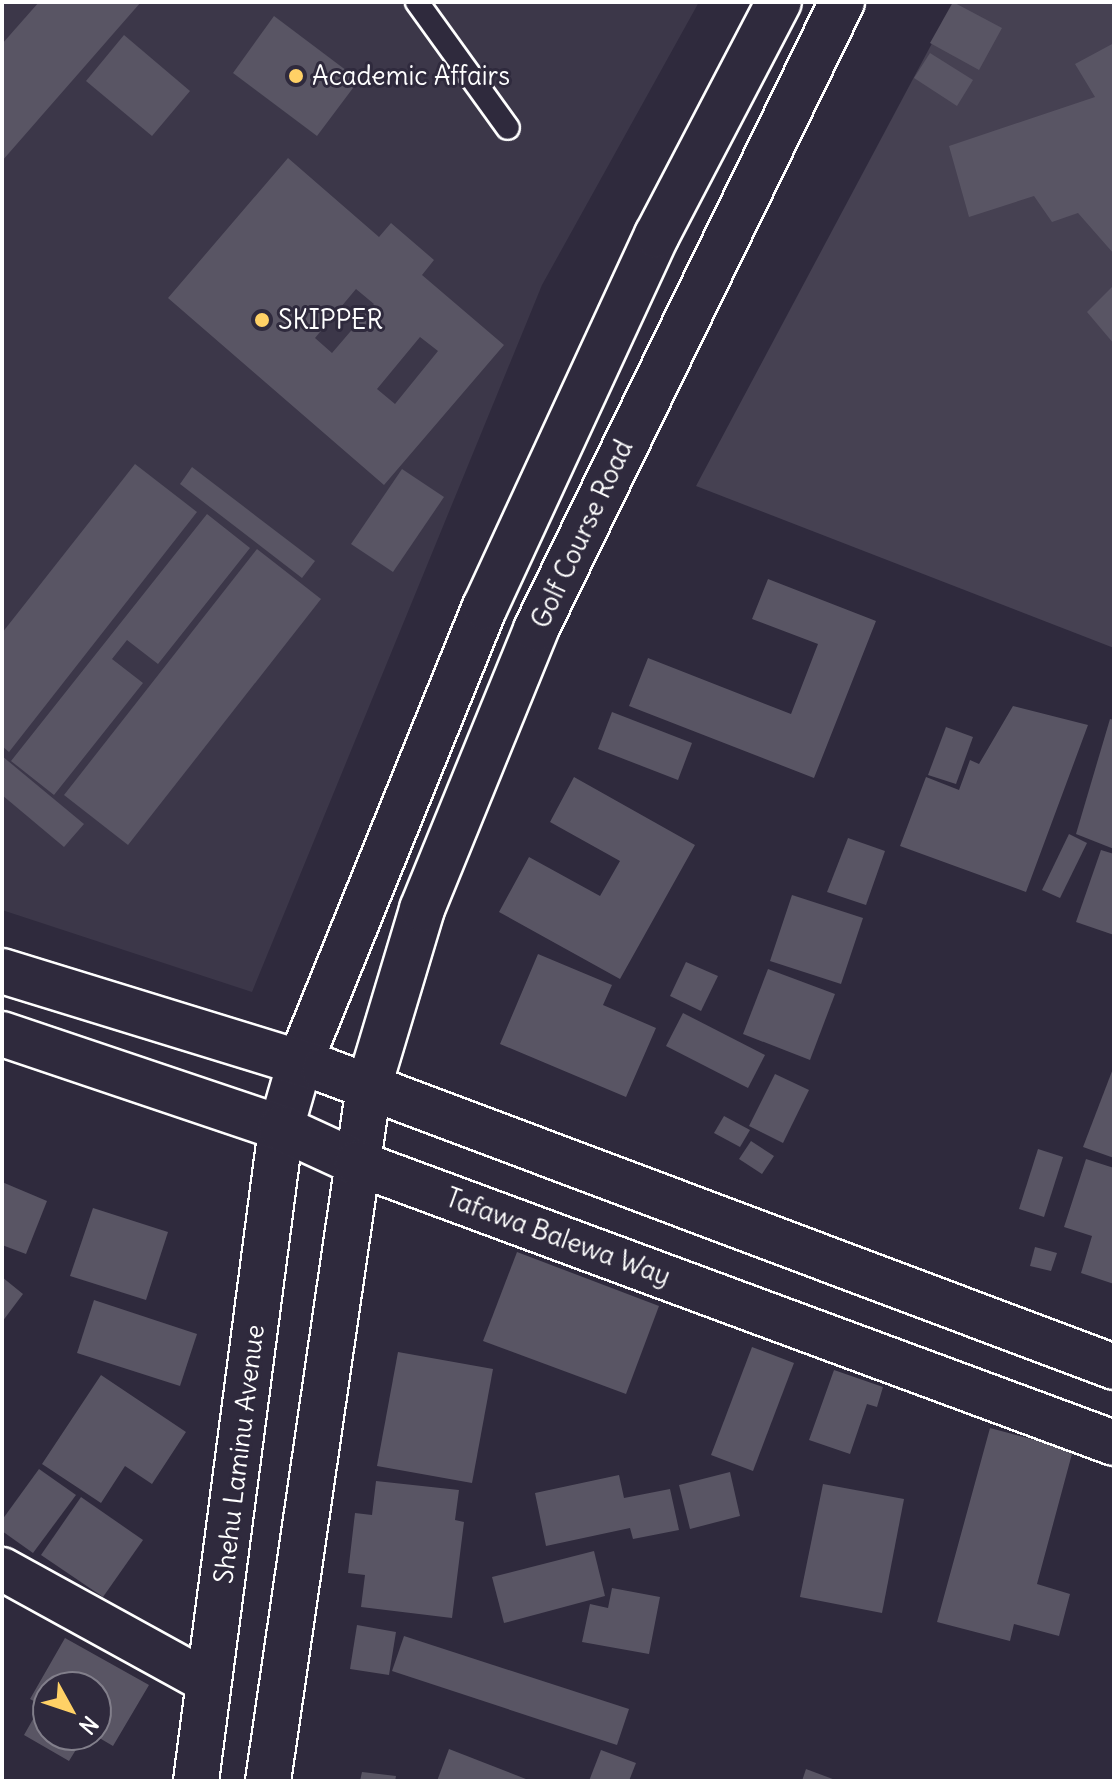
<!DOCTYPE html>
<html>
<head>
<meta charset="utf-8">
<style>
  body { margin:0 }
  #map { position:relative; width:1116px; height:1783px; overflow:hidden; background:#2f2a3d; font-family:Delius,sans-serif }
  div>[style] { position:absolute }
  .built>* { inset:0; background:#3c3749 }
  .green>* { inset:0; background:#464152 }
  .building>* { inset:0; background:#595564 }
  .roads { filter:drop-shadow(2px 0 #fff) drop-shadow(-2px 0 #fff) drop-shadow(0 2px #fff) drop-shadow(0 -2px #fff) }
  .service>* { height:22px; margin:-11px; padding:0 11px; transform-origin:11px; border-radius:11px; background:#2f2a3d }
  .minor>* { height:42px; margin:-21px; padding:0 21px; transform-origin:21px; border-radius:21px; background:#2f2a3d }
  .tertiary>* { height:44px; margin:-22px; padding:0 22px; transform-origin:22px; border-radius:22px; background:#2f2a3d }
  .secondary>* { height:44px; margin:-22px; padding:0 22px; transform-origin:22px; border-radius:22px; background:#2f2a3d }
  .dots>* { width:22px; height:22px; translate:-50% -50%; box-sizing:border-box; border:4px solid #2f2a3d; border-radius:50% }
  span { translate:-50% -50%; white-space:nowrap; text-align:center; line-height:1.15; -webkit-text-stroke:6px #2f2a3d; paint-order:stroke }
  .poi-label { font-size:26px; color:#fff }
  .left { translate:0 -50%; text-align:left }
  .street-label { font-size:26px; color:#fff }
  .frame { position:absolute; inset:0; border:4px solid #fff; pointer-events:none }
  .north { position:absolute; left:32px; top:1671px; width:80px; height:80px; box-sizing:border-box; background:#2f2a3d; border:2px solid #827f8b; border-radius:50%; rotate:130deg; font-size:22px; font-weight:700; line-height:32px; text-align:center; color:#fff }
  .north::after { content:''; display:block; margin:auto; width:28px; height:36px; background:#ffd166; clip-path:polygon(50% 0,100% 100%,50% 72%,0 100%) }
</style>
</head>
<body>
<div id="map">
  <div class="built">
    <div style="clip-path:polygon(2px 2px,699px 2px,542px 285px,252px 992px,2px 910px)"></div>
  </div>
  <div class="green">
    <div style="clip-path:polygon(954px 2px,1114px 2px,1114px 648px,696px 486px)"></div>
  </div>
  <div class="building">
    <div style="clip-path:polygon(39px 2px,141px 2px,2px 161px,2px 44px)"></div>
    <div style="clip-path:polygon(953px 2px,1002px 28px,979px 70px,930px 43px)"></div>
    <div style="clip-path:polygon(274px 16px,359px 80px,317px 136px,233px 73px)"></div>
    <div style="clip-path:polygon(124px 35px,190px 91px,152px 136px,86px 81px)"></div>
    <div style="clip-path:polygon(1114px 43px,1114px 254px,1078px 213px,1052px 222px,1034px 196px,969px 217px,949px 146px,1095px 97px,1075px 64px)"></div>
    <div style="clip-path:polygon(930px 53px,973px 80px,957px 106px,914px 78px)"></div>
    <div style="clip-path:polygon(evenodd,288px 158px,379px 237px,391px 223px,434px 260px,422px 275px,504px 345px,384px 485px,168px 298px,288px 158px,356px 289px,374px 304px,332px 353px,315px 338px,356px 289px,288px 158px,420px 337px,438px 351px,395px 404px,377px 389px,420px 337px)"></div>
    <div style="clip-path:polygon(1114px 285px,1114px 344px,1087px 312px)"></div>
    <div style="clip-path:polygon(135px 464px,197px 512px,9px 752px,2px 746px,2px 633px)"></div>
    <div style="clip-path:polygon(192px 467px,315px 561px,302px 578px,180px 484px)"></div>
    <div style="clip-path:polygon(402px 469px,444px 497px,393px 572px,351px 544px)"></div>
    <div style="clip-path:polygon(207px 514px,250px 548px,158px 664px,127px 640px,112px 659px,143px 683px,54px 795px,11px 761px)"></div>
    <div style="clip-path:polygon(257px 549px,321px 599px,128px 845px,64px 795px)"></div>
    <div style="clip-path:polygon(768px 579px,876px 621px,814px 778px,629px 706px,648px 658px,791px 714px,818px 644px,752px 619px)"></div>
    <div style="clip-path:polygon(1013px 706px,1088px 725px,1026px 892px,900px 846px,926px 777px,959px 790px,970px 760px,979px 764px)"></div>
    <div style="clip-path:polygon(612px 712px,692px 743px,678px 780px,598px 749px)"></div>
    <div style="clip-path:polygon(1110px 719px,1114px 720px,1114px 849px,1076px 834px)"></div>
    <div style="clip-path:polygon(946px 727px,973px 737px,956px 784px,928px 775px)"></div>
    <div style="clip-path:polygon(2px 756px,84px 824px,64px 847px,2px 795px)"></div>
    <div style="clip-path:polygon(574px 777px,695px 845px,620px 979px,499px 912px,529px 857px,600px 896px,620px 861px,550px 822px)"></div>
    <div style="clip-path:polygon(1069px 834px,1087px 843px,1060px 898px,1042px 890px)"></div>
    <div style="clip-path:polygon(848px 838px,885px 851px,866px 905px,827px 892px)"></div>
    <div style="clip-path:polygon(1101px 850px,1114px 854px,1114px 935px,1076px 922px)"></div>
    <div style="clip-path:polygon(792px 895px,863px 918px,841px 984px,770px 961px)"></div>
    <div style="clip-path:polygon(538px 954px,612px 985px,603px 1005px,656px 1028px,626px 1097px,500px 1044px)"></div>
    <div style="clip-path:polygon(686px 962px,718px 976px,701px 1011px,670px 996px)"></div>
    <div style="clip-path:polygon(768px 969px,835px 994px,810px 1060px,743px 1034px)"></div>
    <div style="clip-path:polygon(683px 1013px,765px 1055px,748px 1088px,666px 1046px)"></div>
    <div style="clip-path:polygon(1114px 1066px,1114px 1158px,1083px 1147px)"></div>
    <div style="clip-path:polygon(775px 1074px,809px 1090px,783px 1143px,749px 1126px)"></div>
    <div style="clip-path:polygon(724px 1116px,750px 1130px,740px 1147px,714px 1133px)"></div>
    <div style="clip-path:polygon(751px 1141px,774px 1156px,762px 1174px,739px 1159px)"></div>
    <div style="clip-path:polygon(1038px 1149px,1063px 1157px,1044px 1217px,1019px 1209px)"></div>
    <div style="clip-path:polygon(1086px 1159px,1114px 1168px,1114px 1284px,1081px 1273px,1092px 1236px,1064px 1227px)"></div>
    <div style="clip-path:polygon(2px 1182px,47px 1201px,26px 1254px,2px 1245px)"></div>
    <div style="clip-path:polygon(93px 1208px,168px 1232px,146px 1300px,70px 1276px)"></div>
    <div style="clip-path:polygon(1035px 1247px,1057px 1253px,1051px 1271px,1030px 1266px)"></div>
    <div style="clip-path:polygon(517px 1252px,659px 1306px,626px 1394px,483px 1341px)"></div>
    <div style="clip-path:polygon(2px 1277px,23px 1294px,2px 1322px)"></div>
    <div style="clip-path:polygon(94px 1300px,197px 1334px,180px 1386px,77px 1353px)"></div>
    <div style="clip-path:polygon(752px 1347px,794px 1363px,753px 1471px,711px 1455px)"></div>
    <div style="clip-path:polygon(398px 1352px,493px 1369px,472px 1483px,377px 1466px)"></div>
    <div style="clip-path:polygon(834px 1370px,883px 1387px,877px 1407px,867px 1404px,850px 1454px,809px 1440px)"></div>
    <div style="clip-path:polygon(101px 1375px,186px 1432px,152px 1484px,125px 1466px,101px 1503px,42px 1464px)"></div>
    <div style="clip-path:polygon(990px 1428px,1073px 1450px,1037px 1584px,1070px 1594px,1059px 1636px,1014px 1624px,1010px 1641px,937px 1622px)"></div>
    <div style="clip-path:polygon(39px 1469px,76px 1495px,33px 1553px,2px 1531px,2px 1520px)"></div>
    <div style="clip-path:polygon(730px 1472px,740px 1516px,690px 1529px,679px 1485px)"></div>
    <div style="clip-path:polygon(619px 1475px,624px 1498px,670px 1489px,679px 1530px,633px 1539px,630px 1528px,546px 1546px,535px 1493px)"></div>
    <div style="clip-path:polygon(376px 1481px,459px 1490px,455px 1520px,464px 1522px,452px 1618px,361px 1607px,365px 1575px,348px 1573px,355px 1513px,372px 1515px)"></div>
    <div style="clip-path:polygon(823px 1484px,904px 1499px,882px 1613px,800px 1597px)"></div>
    <div style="clip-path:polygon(81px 1497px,143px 1540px,103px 1597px,41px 1555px)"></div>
    <div style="clip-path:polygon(594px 1551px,605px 1596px,504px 1623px,492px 1577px)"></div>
    <div style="clip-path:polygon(612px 1588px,660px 1597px,649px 1654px,582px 1642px,590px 1604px,608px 1608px)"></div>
    <div style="clip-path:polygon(357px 1625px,396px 1632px,389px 1675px,350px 1669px)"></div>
    <div style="clip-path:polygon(404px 1636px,629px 1709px,617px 1745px,392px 1671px)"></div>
    <div style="clip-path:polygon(65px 1638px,149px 1685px,113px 1746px,96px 1736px,96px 1687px,48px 1687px,48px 1735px,85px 1735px,69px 1761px,24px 1735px,41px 1705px,30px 1699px)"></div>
    <div style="clip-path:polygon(449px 1749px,531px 1781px,437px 1781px)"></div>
    <div style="clip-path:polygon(601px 1750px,636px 1763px,629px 1781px,589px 1781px)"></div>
    <div style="clip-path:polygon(806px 1769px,838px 1781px,802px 1781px)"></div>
    <div style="clip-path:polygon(362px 1772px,396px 1776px,395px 1781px,360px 1781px)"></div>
  </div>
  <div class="roads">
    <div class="service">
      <div style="left:417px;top:2px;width:155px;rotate:54.2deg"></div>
    </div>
    <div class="minor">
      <div style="left:2px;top:1569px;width:236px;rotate:28.8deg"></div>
    </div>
    <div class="tertiary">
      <div style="left:196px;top:1781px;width:659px;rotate:-82.58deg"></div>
      <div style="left:281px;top:1128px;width:69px;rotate:-73.9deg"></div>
      <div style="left:300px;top:1062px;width:491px;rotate:-67.9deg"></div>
      <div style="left:485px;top:607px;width:410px;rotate:-65.2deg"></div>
      <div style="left:657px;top:235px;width:263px;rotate:-62.4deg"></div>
      <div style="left:268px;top:1781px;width:702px;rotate:-81.73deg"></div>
      <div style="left:369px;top:1086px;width:185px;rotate:-73.3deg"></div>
      <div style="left:422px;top:909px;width:302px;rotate:-67.8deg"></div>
      <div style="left:536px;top:629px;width:698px;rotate:-63.99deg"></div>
    </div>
    <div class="secondary">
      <div style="left:2px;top:971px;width:337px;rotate:17.1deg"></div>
      <div style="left:324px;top:1070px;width:844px;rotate:20.6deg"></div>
      <div style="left:2px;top:1034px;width:294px;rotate:18.6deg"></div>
      <div style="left:281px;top:1128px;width:84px;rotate:24.7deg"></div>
      <div style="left:357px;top:1163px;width:807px;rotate:20.3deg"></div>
    </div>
  </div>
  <div class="dots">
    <div style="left:296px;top:76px;background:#ffd166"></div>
    <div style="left:262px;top:320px;background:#ffd166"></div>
  </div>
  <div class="poi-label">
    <span class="left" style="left:312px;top:76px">Academic Affairs</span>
    <span class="left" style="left:278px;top:320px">SKIPPER</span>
  </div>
  <div class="street-label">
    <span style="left:582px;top:534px;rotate:-65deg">Golf Course Road</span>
    <span style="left:558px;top:1237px;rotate:20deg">Tafawa Balewa Way</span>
    <span style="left:239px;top:1454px;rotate:-83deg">Shehu Laminu Avenue</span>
  </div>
  <div class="frame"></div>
  <div class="north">N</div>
</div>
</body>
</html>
